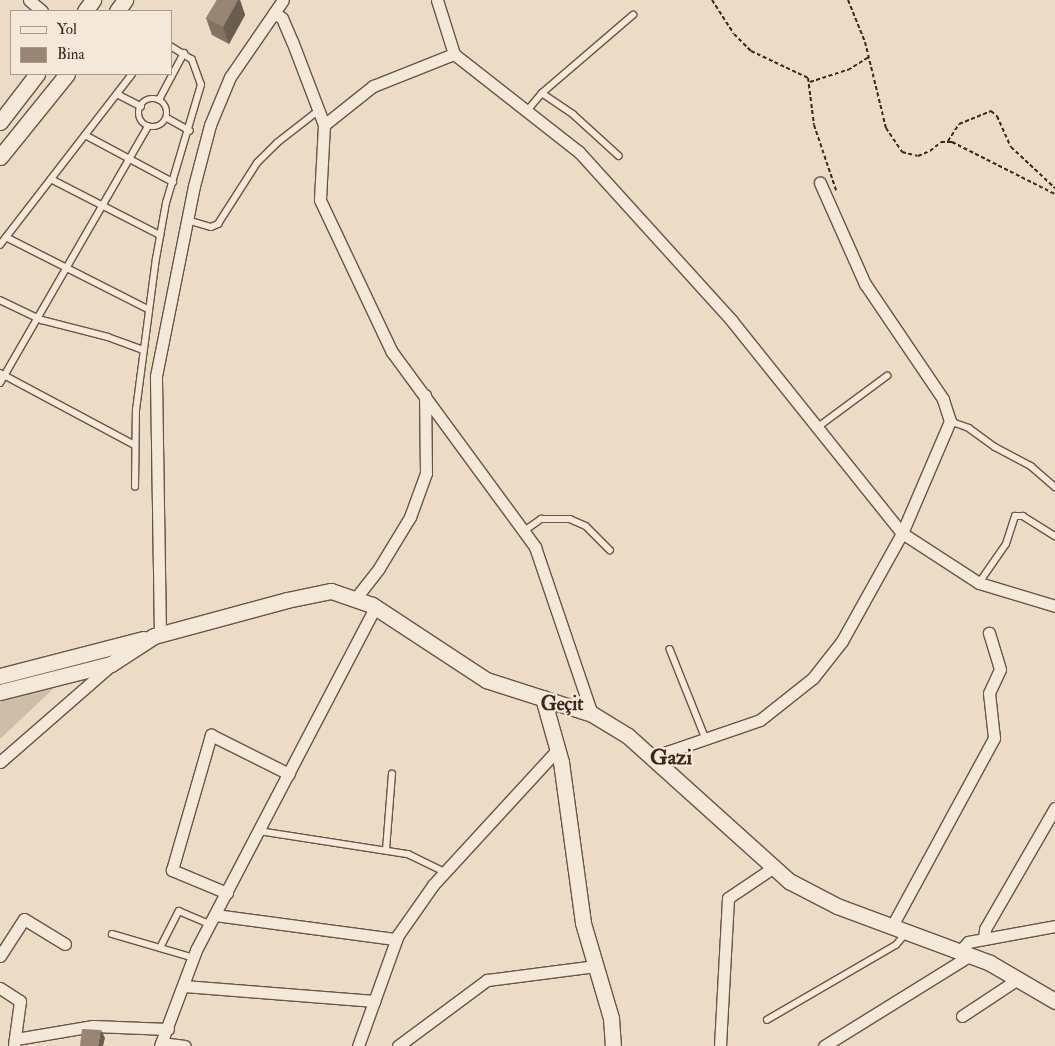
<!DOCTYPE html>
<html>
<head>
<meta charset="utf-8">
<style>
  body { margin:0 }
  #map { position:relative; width:1055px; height:1046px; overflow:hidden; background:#ecdcc5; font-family:"IM FELL Double Pica",serif }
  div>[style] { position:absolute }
  .green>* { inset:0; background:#cebda8 }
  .path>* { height:2px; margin-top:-1px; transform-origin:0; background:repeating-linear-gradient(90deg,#3d261b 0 4px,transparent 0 6.5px) }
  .roads { filter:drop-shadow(1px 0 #695446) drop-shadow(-1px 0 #695446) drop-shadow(0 1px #695446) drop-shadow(0 -1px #695446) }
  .lane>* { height:5.5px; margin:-2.75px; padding:0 2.75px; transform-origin:2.75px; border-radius:2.75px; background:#f3e8d9 }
  .lane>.ring { margin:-2.75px; padding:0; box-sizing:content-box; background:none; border:5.5px solid #f3e8d9; border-radius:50% }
  .street>* { height:11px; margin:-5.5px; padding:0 5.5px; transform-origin:5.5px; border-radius:5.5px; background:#f3e8d9 }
  .secondary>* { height:15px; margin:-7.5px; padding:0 7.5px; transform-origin:7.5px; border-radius:7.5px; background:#f3e8d9 }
  .wall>* { inset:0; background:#837263 }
  .shaded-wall>* { inset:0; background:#6a5d50 }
  .building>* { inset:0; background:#988573 }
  span { translate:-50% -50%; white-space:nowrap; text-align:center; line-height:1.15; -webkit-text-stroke:4.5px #f3e8d9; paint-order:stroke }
  .quarter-label { font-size:19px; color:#3d261b; font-weight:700 }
  .district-label { font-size:21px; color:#3d261b; font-weight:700 }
  .legend { position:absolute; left:10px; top:10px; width:162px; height:65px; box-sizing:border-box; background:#f3e8d9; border:1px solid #aa9a8d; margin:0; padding:6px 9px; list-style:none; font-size:15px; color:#3d261b }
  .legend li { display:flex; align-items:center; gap:10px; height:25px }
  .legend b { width:25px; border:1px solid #aa9a8d }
</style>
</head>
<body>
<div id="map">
  <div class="green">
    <div style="clip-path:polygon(51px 683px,53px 689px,0 739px,0 697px)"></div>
  </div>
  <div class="path">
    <div style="left:712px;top:0;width:40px;rotate:57.1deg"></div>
    <div style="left:734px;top:34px;width:24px;rotate:45deg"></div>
    <div style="left:751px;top:51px;width:63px;rotate:25.3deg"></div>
    <div style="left:808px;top:78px;width:47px;rotate:82.7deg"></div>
    <div style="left:814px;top:125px;width:69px;rotate:71.3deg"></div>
    <div style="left:848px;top:0;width:45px;rotate:68deg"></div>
    <div style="left:865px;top:42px;width:89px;rotate:76.3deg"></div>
    <div style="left:886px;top:128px;width:29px;rotate:56deg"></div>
    <div style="left:902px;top:152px;width:16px;rotate:14deg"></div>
    <div style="left:918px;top:156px;width:13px;rotate:-23deg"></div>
    <div style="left:930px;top:151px;width:14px;rotate:-39deg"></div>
    <div style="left:941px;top:142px;width:11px"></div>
    <div style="left:952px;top:142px;width:115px;rotate:26.8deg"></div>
    <div style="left:810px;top:82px;width:40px;rotate:-18deg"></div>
    <div style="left:848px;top:70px;width:25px;rotate:-32deg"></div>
    <div style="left:948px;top:141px;width:20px;rotate:-57deg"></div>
    <div style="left:959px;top:124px;width:35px;rotate:-22deg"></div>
    <div style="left:991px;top:111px;width:8px;rotate:40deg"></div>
    <div style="left:997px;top:116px;width:34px;rotate:66deg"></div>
    <div style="left:1011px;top:147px;width:60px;rotate:43deg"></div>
  </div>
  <div class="roads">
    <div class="lane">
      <div style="left:542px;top:93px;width:37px;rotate:34deg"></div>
      <div style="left:573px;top:114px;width:62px;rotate:42.4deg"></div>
      <div style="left:117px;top:94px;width:27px;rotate:27deg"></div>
      <div class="ring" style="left:139px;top:99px;width:22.5px;height:22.5px"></div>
      <div style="left:159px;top:100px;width:53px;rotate:-62deg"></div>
      <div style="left:527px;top:111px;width:23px;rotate:-50deg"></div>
      <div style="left:542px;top:93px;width:120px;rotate:-40.6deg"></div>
      <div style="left:167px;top:118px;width:26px;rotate:29deg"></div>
      <div style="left:85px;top:135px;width:100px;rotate:28.1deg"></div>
      <div style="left:51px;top:179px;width:123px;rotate:27.2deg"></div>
      <div style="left:187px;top:220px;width:25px;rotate:16deg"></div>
      <div style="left:211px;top:227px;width:8px;rotate:-23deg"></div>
      <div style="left:218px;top:224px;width:72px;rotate:-57.4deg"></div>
      <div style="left:257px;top:163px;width:28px;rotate:-45deg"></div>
      <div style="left:277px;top:143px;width:52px;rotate:-38deg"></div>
      <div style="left:6px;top:237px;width:159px;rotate:26.9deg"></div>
      <div style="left:0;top:245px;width:216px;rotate:-52.3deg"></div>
      <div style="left:0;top:300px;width:47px;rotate:25.5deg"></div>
      <div style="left:42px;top:320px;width:68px;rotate:14.4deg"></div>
      <div style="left:108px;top:337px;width:37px;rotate:20deg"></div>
      <div style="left:0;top:373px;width:153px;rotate:28.1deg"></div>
      <div style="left:0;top:383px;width:296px;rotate:-60deg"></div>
      <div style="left:950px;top:421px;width:20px;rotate:20deg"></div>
      <div style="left:969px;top:428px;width:32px;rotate:36deg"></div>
      <div style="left:995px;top:447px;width:41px;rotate:27.8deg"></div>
      <div style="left:1031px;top:466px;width:32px;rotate:41deg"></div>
      <div style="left:818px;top:427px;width:86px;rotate:-36.5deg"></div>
      <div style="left:135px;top:487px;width:77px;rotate:-89.3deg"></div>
      <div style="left:136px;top:410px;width:152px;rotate:-82.5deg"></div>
      <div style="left:156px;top:259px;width:57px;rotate:-79.9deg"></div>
      <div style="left:166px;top:203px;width:123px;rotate:-73.5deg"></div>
      <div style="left:201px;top:85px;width:27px;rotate:-110deg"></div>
      <div style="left:192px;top:60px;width:25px;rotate:-148deg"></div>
      <div style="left:524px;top:531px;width:21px;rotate:-35deg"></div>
      <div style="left:541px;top:519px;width:29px"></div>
      <div style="left:570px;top:519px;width:17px;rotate:24deg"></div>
      <div style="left:586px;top:526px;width:34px;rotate:45deg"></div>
      <div style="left:979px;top:583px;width:47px;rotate:-55.3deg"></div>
      <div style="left:1006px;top:544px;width:29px;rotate:-72deg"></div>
      <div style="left:1015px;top:516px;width:8px"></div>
      <div style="left:1023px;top:516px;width:38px;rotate:32deg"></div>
      <div style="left:670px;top:649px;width:97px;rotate:68.2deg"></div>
      <div style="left:259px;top:831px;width:151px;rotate:8.8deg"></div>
      <div style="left:408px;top:854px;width:41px;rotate:25.9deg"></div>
      <div style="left:386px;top:850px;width:76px;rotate:-85.5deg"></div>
      <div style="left:112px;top:934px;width:85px;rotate:16.3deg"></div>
      <div style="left:161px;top:946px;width:39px;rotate:-63deg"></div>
      <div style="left:179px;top:911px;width:34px;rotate:23deg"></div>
      <div style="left:767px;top:1020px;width:149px;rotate:-30.2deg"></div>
      <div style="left:896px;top:945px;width:16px;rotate:-50deg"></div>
    </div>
    <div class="street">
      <div style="left:29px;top:0;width:17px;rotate:40deg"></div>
      <div style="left:437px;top:0;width:57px;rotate:72.5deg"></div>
      <div style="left:454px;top:54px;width:159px;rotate:38.1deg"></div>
      <div style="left:579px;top:152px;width:228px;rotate:47.8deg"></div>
      <div style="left:732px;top:321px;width:272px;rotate:51.3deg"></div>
      <div style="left:902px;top:533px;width:92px;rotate:33deg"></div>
      <div style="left:979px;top:583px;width:79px;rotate:16.8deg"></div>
      <div style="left:274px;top:13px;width:9px;rotate:32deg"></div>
      <div style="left:282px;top:18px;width:25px;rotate:67deg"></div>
      <div style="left:292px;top:41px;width:90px;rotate:69.1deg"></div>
      <div style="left:324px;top:125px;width:75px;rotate:93.1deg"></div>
      <div style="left:320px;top:200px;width:168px;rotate:64.7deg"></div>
      <div style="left:392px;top:352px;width:242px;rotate:53.7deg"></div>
      <div style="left:535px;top:547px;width:176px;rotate:71.2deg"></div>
      <div style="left:324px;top:125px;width:63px;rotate:-38.5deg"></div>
      <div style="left:373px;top:86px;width:87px;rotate:-21.6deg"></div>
      <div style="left:355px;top:599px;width:39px;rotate:-52deg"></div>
      <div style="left:379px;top:568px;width:60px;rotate:-58.7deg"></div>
      <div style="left:410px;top:517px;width:47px;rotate:-70deg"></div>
      <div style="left:426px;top:473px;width:78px;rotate:-90.7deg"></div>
      <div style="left:160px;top:634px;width:258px;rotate:-90.9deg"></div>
      <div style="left:156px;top:376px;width:194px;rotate:-78.7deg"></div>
      <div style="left:194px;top:186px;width:63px;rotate:-75.3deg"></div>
      <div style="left:210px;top:125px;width:52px;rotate:-67.4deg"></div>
      <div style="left:230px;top:77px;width:93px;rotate:-55.5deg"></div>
      <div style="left:656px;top:760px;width:14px;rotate:-36deg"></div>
      <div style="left:667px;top:752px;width:98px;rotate:-19deg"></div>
      <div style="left:760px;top:720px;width:68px;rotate:-38.4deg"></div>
      <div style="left:813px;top:678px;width:47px;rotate:-51.9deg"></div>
      <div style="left:842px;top:641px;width:124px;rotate:-60.9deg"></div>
      <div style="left:902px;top:533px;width:122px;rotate:-66.8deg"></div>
      <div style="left:950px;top:421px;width:23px;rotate:-108deg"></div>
      <div style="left:943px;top:399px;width:139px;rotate:-124.1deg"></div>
      <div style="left:865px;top:284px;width:111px;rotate:-114deg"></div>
      <div style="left:0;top:762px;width:146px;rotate:-41.1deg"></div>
      <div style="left:227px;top:893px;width:60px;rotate:-157.3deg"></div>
      <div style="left:172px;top:870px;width:141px;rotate:-73.9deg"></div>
      <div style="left:211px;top:735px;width:87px;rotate:26.6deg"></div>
      <div style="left:215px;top:915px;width:183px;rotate:7.6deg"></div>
      <div style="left:892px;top:926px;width:214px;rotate:-61.5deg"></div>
      <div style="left:994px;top:738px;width:45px;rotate:-96.3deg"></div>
      <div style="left:989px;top:693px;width:26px;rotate:-65deg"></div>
      <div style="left:1000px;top:669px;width:38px;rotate:-107deg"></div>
      <div style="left:984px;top:939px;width:10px;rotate:-84deg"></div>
      <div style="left:985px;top:929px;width:140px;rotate:-60deg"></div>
      <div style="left:960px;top:951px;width:12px;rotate:-48deg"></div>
      <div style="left:968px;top:942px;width:88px;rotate:-10.4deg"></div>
      <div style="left:0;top:956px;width:44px;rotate:-57deg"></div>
      <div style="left:24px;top:919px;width:48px;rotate:31.4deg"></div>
      <div style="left:184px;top:986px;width:191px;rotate:4.5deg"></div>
      <div style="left:0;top:988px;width:24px;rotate:33deg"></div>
      <div style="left:20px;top:1001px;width:44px;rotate:97.8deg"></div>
      <div style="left:962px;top:1016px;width:67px;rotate:-33.5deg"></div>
      <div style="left:16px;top:1039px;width:78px;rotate:-9.6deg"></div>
      <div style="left:93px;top:1026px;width:75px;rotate:2.3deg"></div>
      <div style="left:161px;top:1043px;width:24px;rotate:7deg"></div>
      <div style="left:160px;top:1046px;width:103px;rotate:-69.4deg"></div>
      <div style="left:196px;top:950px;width:387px;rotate:-62.4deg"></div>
      <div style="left:358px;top:1046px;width:118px;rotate:-70.2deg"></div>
      <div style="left:398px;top:935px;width:61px;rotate:-55deg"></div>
      <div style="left:433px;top:885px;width:185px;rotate:-47.4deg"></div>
      <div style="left:398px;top:1046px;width:111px;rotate:-36.6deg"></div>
      <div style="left:487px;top:980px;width:110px;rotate:-7.3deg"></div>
      <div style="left:720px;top:1046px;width:148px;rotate:-86.9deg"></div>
      <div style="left:728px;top:898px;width:55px;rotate:-34deg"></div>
      <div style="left:824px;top:1046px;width:173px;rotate:-31.8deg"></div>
    </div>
    <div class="secondary">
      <div style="left:85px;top:11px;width:14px;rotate:-54deg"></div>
      <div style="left:117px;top:11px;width:14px;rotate:-54deg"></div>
      <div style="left:0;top:122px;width:61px;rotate:-52.4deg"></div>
      <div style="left:0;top:157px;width:107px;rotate:-51.1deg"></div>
      <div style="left:0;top:676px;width:148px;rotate:-14.5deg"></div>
      <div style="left:0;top:692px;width:114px;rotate:-14.2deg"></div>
      <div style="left:111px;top:664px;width:51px;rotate:-33.1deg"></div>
      <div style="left:154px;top:636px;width:138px;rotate:-15.1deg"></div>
      <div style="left:287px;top:600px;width:45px;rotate:-11.6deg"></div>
      <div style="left:331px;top:591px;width:43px;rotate:18.9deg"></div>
      <div style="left:372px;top:605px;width:136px;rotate:33.3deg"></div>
      <div style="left:486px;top:680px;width:111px;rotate:17.8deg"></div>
      <div style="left:592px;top:714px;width:42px;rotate:31.4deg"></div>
      <div style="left:628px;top:736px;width:217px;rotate:42deg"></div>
      <div style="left:789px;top:881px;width:54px;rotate:27.5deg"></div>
      <div style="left:837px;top:906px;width:163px;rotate:20.4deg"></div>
      <div style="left:990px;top:963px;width:75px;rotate:30.3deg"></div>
      <div style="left:543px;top:698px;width:66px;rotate:74.3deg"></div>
      <div style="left:561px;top:762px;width:162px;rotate:82.2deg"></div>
      <div style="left:583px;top:923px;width:99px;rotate:73.6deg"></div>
      <div style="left:611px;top:1018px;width:28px;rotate:86deg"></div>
    </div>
  </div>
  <div class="wall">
    <div style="clip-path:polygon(217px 0,240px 0,245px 15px,229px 44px,212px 35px,206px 18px)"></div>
  </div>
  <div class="shaded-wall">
    <div style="clip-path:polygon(238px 0,240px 0,245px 15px,229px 44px,223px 27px)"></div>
    <div style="clip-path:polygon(101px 1030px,105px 1038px,103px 1046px,98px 1046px)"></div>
  </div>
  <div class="building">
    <div style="clip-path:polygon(217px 0,238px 0,223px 27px,206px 18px)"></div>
    <div style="clip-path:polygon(82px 1029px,101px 1030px,98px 1046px,80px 1046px)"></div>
  </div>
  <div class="quarter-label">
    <span style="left:562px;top:705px">Geçit</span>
  </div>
  <div class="district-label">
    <span style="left:671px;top:758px">Gazi</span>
  </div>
  <ul class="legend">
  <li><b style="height:6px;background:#f3e8d9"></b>Yol</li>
  <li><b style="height:14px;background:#988573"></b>Bina</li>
  </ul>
</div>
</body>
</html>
